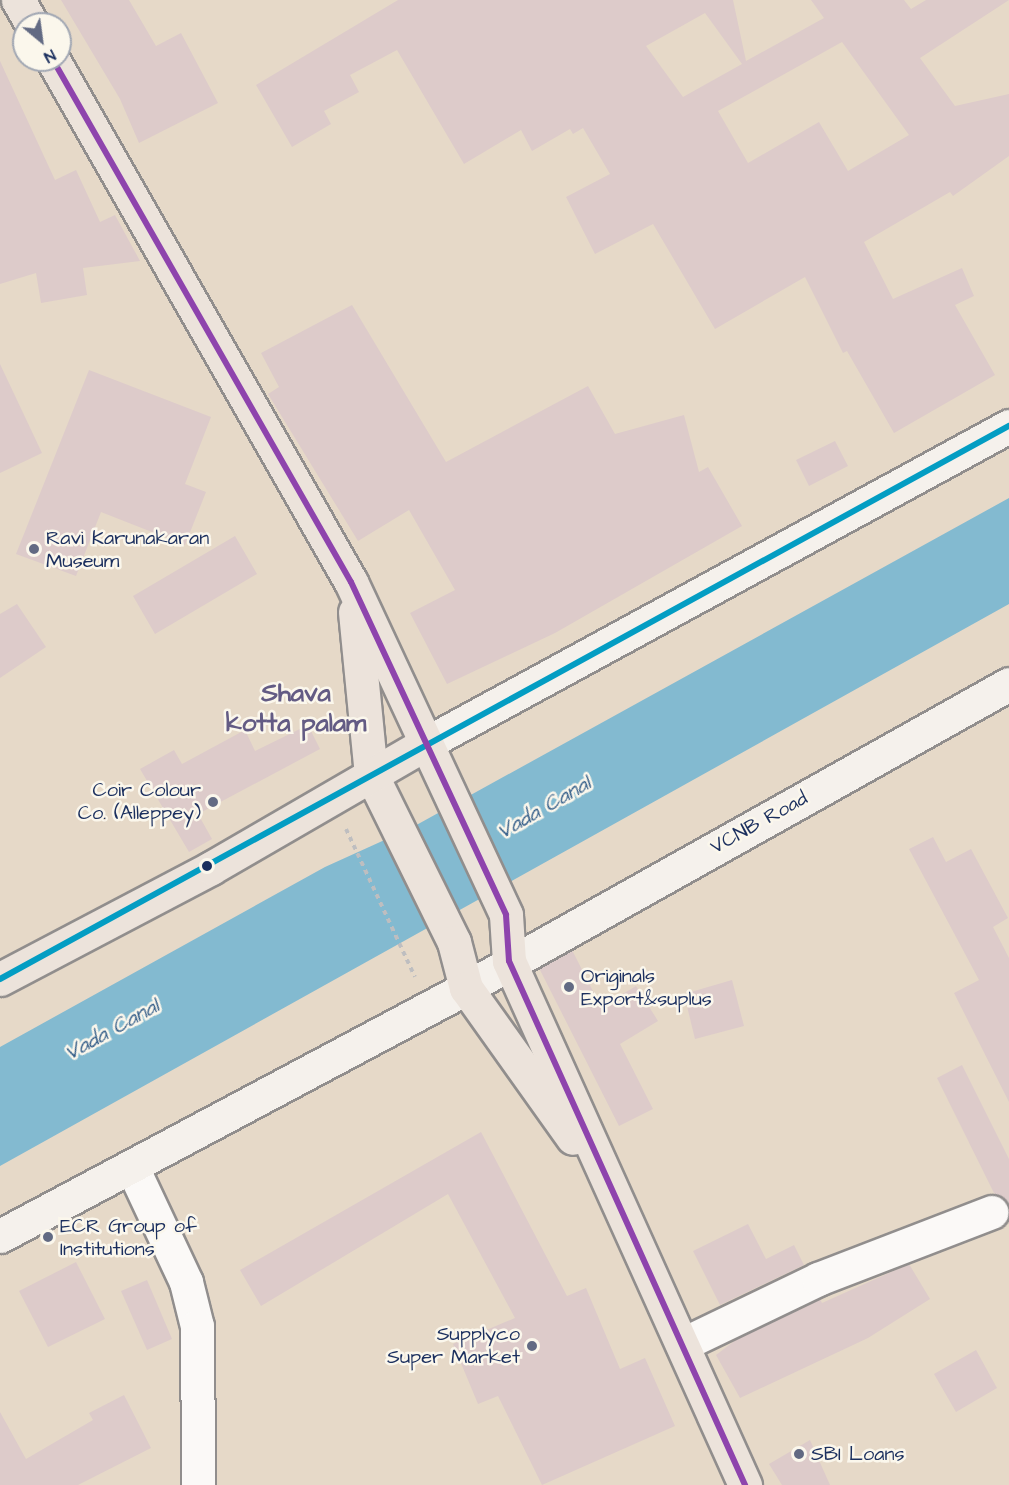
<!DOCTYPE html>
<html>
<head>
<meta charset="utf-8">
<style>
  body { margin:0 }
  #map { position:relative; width:1009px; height:1485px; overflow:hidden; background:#e6d9c8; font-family:"Architects Daughter",sans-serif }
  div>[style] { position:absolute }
  .water>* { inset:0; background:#83bad0 }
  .building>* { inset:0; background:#ddcbca }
  .path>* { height:4px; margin-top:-2px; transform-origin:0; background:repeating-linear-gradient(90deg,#bebec0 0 4.5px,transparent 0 9px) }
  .roads { filter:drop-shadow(2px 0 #918e8d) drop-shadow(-2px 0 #918e8d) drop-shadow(0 2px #918e8d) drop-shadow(0 -2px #918e8d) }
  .minor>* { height:33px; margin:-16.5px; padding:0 16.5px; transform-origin:16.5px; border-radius:16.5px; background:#fbf9f7 }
  .secondary>* { height:33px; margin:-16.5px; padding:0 16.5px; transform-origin:16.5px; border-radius:16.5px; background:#f5f1ec }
  .primary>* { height:33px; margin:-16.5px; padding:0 16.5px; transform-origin:16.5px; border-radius:16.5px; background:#ece3db }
  .bus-1>* { height:6px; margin:-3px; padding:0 3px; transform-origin:3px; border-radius:3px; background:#039dc3 }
  .bus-2>* { height:6px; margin:-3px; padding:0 3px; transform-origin:3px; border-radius:3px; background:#8e44ad }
  .dots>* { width:16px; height:16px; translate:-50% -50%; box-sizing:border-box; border:3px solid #fbf7ec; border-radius:50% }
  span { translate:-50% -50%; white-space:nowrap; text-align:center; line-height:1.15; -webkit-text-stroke:5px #fbf7ec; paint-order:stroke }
  .poi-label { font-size:20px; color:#1b2f5e }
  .left { translate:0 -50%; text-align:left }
  .right { translate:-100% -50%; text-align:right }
  .street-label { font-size:20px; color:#1b2f5e }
  .water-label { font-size:21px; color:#305b87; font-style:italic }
  .district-label { font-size:26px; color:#635b84; font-weight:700 }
  .north { position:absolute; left:12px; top:12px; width:60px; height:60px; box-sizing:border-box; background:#fbf7ec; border:2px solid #a1a7b3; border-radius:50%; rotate:151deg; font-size:16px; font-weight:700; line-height:24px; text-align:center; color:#1b2f5e }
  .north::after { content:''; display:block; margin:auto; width:21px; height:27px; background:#626a83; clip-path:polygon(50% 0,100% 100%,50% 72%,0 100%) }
</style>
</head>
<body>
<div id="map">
  <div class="water">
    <div style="clip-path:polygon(1009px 498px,1009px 604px,0 1166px,0 1047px,325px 867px,411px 828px)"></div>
  </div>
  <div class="building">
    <div style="clip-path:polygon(61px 0,129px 0,156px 46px,181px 33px,218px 103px,139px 143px,120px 99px)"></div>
    <div style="clip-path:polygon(evenodd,398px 0,733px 0,746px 61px,824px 18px,811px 0,904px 0,911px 9px,926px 0,1009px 0,920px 58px,955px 106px,1009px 94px,1009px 156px,953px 196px,950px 192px,864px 242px,893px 299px,962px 268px,974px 296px,955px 305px,995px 375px,894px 433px,847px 351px,843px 353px,805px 277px,715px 329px,653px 224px,595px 254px,566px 197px,610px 174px,583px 128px,573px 134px,570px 129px,532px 151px,521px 130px,464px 164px,397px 50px,350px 75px,359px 92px,324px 111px,331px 124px,292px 147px,256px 85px,398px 0,705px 13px,742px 64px,683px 97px,646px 46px,705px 13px,398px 0,842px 42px,909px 135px,848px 171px,819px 122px,748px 163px,718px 111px,842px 42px)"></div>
    <div style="clip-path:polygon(0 61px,55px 180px,76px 170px,100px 222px,115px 215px,140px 261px,83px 268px,87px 295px,41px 303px,36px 273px,0 284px)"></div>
    <div style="clip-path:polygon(352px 305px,446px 462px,588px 386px,615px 434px,684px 415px,699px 472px,708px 467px,742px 526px,555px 633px,447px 684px,410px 613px,455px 590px,409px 510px,358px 541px,268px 394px,279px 387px,261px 353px)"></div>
    <div style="clip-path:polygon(0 364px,42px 453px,0 473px)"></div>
    <div style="clip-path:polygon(89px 370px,211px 417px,185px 484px,206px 492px,185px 545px,101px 512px,76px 576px,16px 554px)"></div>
    <div style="clip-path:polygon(835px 441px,848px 466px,809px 486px,796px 460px)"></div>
    <div style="clip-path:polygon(235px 536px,257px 574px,155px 634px,133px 596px)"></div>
    <div style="clip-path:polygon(17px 604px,46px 647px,0 678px,0 614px)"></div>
    <div style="clip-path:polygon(308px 725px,320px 749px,198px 814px,212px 839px,189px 852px,140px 769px,174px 750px,182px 764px,245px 730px,255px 751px)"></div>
    <div style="clip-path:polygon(933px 837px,946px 862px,971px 849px,1008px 918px,993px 927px,1009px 958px,1009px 1102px,954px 993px,979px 980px,909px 849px)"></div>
    <div style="clip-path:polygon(572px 950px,601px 1007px,636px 986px,658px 1021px,620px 1044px,653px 1109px,619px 1126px,539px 968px)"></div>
    <div style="clip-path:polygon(732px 980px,744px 1026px,695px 1039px,684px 994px)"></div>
    <div style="clip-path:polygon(962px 1065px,1009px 1159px,1009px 1204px,994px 1193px,937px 1078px)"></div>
    <div style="clip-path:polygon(481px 1132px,567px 1296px,586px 1288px,620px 1369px,645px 1358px,675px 1426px,542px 1485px,498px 1396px,478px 1404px,453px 1344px,515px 1318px,448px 1194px,261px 1306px,240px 1270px)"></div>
    <div style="clip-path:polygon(748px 1224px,766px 1259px,794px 1245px,804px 1265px,720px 1305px,693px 1251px)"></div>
    <div style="clip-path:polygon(76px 1262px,105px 1319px,48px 1347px,19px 1291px)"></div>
    <div style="clip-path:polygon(909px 1264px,930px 1299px,868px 1338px,740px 1398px,716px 1355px,737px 1339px,820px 1299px,822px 1303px)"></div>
    <div style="clip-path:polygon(147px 1280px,172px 1339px,147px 1350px,121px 1291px)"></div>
    <div style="clip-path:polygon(976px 1350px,997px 1388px,956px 1412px,934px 1374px)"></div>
    <div style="clip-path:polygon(124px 1395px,151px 1448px,78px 1485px,0 1485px,0 1412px,26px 1459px,93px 1420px,89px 1413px)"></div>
    <div style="clip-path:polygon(810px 1440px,830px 1485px,782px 1485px,769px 1464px)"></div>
  </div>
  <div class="path">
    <div style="left:346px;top:829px;width:163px;rotate:65deg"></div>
  </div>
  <div class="roads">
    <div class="minor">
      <div style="left:132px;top:1167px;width:127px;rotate:64.8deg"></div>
      <div style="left:186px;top:1282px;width:45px;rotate:76deg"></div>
      <div style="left:197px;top:1326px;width:159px;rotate:89.6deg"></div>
      <div style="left:683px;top:1344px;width:150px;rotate:-25.7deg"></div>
      <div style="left:818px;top:1279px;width:186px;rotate:-21.1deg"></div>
    </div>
    <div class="secondary">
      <div style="left:423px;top:745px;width:667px;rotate:-28.56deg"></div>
      <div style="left:0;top:1236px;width:528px;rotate:-28.02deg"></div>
      <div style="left:466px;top:988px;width:622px;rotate:-29.24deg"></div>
    </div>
    <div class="primary">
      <div style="left:18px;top:0;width:28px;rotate:60deg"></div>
      <div style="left:53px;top:60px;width:601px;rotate:60.28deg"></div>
      <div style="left:351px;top:582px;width:367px;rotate:65deg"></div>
      <div style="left:506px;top:915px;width:46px;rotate:86.3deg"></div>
      <div style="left:509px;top:961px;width:575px;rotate:65.75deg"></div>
      <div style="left:355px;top:612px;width:163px;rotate:84.4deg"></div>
      <div style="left:371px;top:774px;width:187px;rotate:63.7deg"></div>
      <div style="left:454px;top:942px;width:48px;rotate:75.4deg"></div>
      <div style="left:466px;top:988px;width:184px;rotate:54.5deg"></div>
      <div style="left:0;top:979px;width:238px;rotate:-27.7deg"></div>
      <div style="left:211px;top:868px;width:245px;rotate:-30.1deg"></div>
    </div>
  </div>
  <div class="bus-1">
    <div style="left:0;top:979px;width:1151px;rotate:-28.73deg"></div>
  </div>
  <div class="bus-2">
    <div style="left:53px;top:60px;width:601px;rotate:60.28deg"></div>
    <div style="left:351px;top:582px;width:367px;rotate:65deg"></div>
    <div style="left:506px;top:915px;width:46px;rotate:86.3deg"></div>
    <div style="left:509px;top:961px;width:575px;rotate:65.75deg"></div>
  </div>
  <div class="dots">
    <div style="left:34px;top:549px;background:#626a83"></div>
    <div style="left:213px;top:802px;background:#626a83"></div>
    <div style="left:207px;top:866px;background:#1b2f5e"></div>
    <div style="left:569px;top:987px;background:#626a83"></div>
    <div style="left:48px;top:1237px;background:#626a83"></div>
    <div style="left:532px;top:1346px;background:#626a83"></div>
    <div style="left:799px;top:1454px;background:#626a83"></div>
  </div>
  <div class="poi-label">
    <span class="left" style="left:46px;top:550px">Ravi Karunakaran<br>Museum</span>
    <span class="right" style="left:201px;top:802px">Coir Colour<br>Co. (Alleppey)</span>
    <span class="left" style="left:581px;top:988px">Originals<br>Export&amp;suplus</span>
    <span class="left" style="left:60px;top:1238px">ECR Group of<br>Institutions</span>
    <span class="right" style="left:520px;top:1346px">Supplyco<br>Super Market</span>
    <span class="left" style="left:811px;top:1454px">SBI Loans</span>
  </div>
  <div class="street-label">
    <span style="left:759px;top:823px;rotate:-29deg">VCNB Road</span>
  </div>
  <div class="water-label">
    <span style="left:544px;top:808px;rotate:-30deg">Vada Canal</span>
    <span style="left:112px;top:1030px;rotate:-29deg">Vada Canal</span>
  </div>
  <div class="district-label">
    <span style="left:296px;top:709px">Shava<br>kotta palam</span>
  </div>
  <div class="north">N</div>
</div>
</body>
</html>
